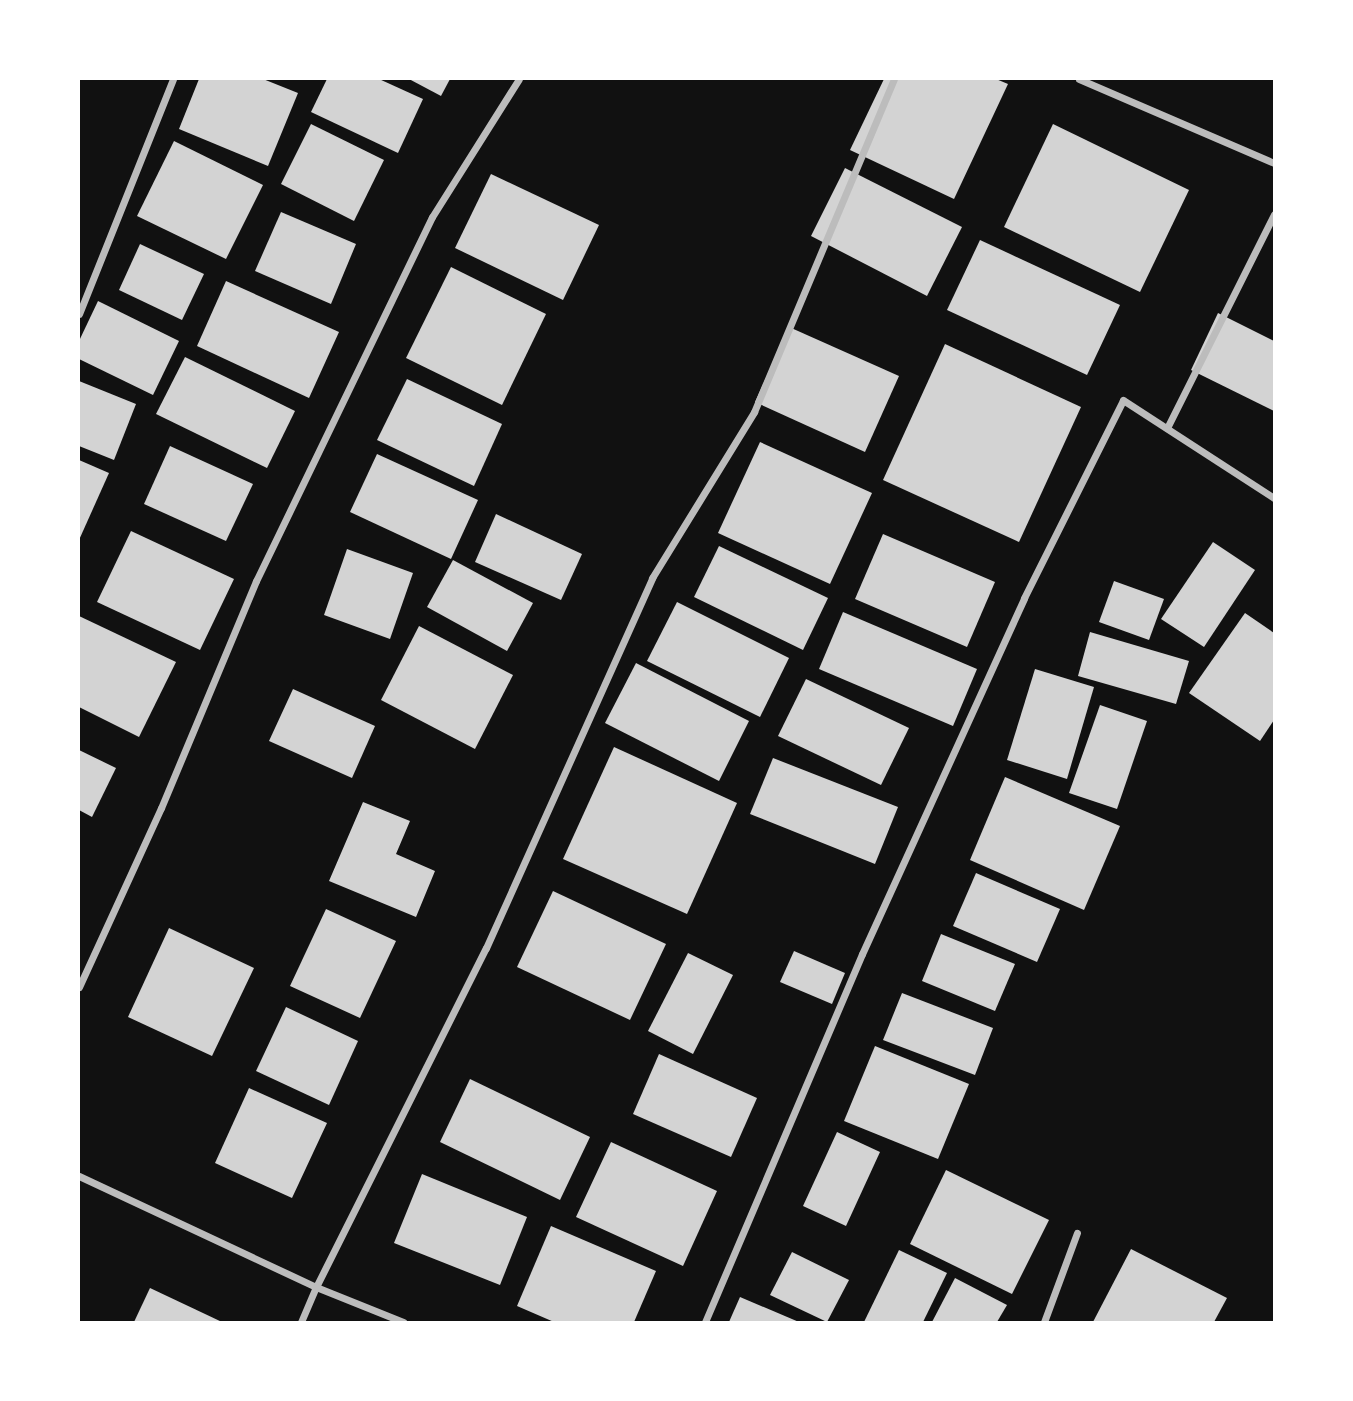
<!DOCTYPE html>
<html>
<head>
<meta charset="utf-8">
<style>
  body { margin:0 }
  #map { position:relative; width:1353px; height:1401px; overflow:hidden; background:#111; font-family:"Nunito Sans",sans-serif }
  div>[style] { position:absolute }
  .building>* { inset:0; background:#d3d3d3 }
  .minor>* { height:7px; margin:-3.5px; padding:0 3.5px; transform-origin:3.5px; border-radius:3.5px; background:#bcbcbc }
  span { translate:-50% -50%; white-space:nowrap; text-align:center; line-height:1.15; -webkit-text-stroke:7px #fff; paint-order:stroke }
  .frame { position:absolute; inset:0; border:80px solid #fff; pointer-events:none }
</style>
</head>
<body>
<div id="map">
  <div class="building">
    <div style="clip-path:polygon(199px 79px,263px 79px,298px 93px,268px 166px,179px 129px)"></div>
    <div style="clip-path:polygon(327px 79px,379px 79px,423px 99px,398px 153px,311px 112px)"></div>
    <div style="clip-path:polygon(409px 79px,450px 79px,441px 96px)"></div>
    <div style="clip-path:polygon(884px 79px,996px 79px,1008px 84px,954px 199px,850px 150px)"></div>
    <div style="clip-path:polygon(311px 124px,384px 160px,354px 221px,281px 184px)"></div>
    <div style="clip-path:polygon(1053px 124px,1189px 190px,1140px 292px,1004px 227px)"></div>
    <div style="clip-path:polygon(174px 141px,263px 185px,226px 259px,137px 216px)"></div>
    <div style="clip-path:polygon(845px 168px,962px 227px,927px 296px,811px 236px)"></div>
    <div style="clip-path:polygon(491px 174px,599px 225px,563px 300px,455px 248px)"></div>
    <div style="clip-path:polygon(281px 212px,356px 244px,331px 304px,255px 271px)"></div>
    <div style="clip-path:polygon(980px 240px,1120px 305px,1087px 375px,947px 310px)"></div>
    <div style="clip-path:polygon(140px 244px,204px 274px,182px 320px,119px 290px)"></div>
    <div style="clip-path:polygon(451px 267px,546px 314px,502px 405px,406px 358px)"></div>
    <div style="clip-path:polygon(226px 281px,339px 332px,309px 398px,197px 346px)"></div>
    <div style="clip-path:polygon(98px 301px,179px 341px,153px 395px,79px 359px,79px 341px)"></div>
    <div style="clip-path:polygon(1218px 313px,1274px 341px,1274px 411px,1191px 370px)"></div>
    <div style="clip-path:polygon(789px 327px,899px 376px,865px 452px,755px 402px)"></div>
    <div style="clip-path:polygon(945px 344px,1081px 407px,1019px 542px,883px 480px)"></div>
    <div style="clip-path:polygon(185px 357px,295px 411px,267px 468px,156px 414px)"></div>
    <div style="clip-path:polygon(407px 379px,502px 424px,474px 486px,377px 440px)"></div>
    <div style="clip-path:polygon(79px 381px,136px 404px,114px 460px,79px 446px)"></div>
    <div style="clip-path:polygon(760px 442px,872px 493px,830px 584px,718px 533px)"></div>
    <div style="clip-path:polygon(170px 446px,253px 484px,226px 541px,144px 504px)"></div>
    <div style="clip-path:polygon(377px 454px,478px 500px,451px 559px,350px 512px)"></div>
    <div style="clip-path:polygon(79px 460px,109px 473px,79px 540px)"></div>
    <div style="clip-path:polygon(496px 514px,582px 554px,561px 600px,475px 562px)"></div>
    <div style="clip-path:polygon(131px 531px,234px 579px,200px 650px,97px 602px)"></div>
    <div style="clip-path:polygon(883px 534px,995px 582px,967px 647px,855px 599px)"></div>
    <div style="clip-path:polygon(1213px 542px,1255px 570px,1204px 647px,1161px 619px)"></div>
    <div style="clip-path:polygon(719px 546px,828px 598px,803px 650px,694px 597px)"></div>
    <div style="clip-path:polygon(347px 549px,413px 573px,390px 639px,324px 615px)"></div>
    <div style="clip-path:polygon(453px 560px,533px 603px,507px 651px,427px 607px)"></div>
    <div style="clip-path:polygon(1114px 581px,1164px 599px,1149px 640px,1099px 622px)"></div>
    <div style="clip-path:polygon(677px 602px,789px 658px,760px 717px,647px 661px)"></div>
    <div style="clip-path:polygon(843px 612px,977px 669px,953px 726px,819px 669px)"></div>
    <div style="clip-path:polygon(1245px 613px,1274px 633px,1274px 720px,1260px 741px,1189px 693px)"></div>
    <div style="clip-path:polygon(79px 616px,176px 662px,139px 737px,79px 707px)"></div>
    <div style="clip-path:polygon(419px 626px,513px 675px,475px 749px,381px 700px)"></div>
    <div style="clip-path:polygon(1090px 632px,1189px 661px,1176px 704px,1078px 676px)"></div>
    <div style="clip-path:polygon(636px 663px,749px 721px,719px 781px,605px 723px)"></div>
    <div style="clip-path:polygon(1035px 669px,1094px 687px,1067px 779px,1007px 760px)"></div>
    <div style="clip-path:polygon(806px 679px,909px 728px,881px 785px,778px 736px)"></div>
    <div style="clip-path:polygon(293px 689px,375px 726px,352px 778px,269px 741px)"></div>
    <div style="clip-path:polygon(1100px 705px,1147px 721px,1117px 809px,1069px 793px)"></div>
    <div style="clip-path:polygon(614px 747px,737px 803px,687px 914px,563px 859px)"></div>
    <div style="clip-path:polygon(79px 750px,116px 768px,92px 817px,79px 810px)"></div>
    <div style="clip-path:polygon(773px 758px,898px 807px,875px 864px,750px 814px)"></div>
    <div style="clip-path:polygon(1005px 777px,1120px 826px,1084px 910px,970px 860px)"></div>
    <div style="clip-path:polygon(363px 802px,410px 821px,396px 854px,435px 871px,416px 917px,329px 881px)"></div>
    <div style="clip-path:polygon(976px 873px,1060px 909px,1037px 962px,953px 926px)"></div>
    <div style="clip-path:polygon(553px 891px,666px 944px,630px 1020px,517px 967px)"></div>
    <div style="clip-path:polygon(326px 909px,396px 941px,360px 1018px,290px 986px)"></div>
    <div style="clip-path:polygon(169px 928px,254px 968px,212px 1056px,128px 1017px)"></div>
    <div style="clip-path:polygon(941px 934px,1015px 964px,995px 1011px,922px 981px)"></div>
    <div style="clip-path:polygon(794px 951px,845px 973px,832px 1004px,780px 982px)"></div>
    <div style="clip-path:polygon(688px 953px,733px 975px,693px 1054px,648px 1031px)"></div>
    <div style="clip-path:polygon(902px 993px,993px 1028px,975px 1075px,883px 1040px)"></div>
    <div style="clip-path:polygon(286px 1007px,358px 1041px,329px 1105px,256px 1071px)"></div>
    <div style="clip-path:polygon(875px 1046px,969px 1084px,938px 1159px,844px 1121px)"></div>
    <div style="clip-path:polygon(659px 1054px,757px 1098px,731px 1157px,633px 1114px)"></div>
    <div style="clip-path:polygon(470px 1079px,590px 1137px,560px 1200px,440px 1142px)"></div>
    <div style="clip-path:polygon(249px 1088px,327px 1123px,292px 1198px,215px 1163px)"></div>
    <div style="clip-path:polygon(837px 1132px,880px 1152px,846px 1226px,803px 1206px)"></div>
    <div style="clip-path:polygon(611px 1142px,717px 1191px,683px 1266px,576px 1217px)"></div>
    <div style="clip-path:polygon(946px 1170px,1049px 1220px,1012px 1294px,910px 1244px)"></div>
    <div style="clip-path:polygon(422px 1174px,527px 1217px,500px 1285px,394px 1243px)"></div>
    <div style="clip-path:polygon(551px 1226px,656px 1271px,634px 1322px,554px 1322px,517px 1306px)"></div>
    <div style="clip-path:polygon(1131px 1249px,1227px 1298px,1214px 1322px,1093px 1322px)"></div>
    <div style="clip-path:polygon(899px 1250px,947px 1273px,923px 1322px,864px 1322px)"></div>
    <div style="clip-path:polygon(792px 1252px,849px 1280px,827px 1322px,770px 1295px)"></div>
    <div style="clip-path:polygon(955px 1278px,1007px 1305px,997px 1322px,932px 1322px)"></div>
    <div style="clip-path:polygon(150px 1288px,222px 1322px,134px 1322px)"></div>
    <div style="clip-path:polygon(740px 1297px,799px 1322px,729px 1322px)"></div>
  </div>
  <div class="minor">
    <div style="left:1079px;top:79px;width:212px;rotate:23.3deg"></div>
    <div style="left:79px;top:314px;width:253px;rotate:-68.2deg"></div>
    <div style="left:1167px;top:428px;width:239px;rotate:-63.4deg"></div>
    <div style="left:79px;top:987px;width:197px;rotate:-65.4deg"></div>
    <div style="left:161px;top:808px;width:246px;rotate:-67.3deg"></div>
    <div style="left:256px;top:581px;width:404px;rotate:-64.2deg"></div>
    <div style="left:432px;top:217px;width:163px;rotate:-57.8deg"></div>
    <div style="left:79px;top:1176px;width:262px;rotate:25.1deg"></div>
    <div style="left:316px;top:1287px;width:379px;rotate:-63.4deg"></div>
    <div style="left:486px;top:948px;width:406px;rotate:-65.8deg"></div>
    <div style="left:652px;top:578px;width:195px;rotate:-58.4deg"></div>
    <div style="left:754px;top:412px;width:361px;rotate:-67.2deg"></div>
    <div style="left:301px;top:1322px;width:38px;rotate:-67deg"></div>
    <div style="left:316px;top:1287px;width:94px;rotate:21.9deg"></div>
    <div style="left:705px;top:1322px;width:400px;rotate:-66.9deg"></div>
    <div style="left:862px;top:954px;width:391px;rotate:-65.5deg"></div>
    <div style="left:1024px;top:598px;width:221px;rotate:-63.4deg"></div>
    <div style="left:1123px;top:400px;width:180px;rotate:33deg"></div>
    <div style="left:1044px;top:1322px;width:95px;rotate:-69.7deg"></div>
  </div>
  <div class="frame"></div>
</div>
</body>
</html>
